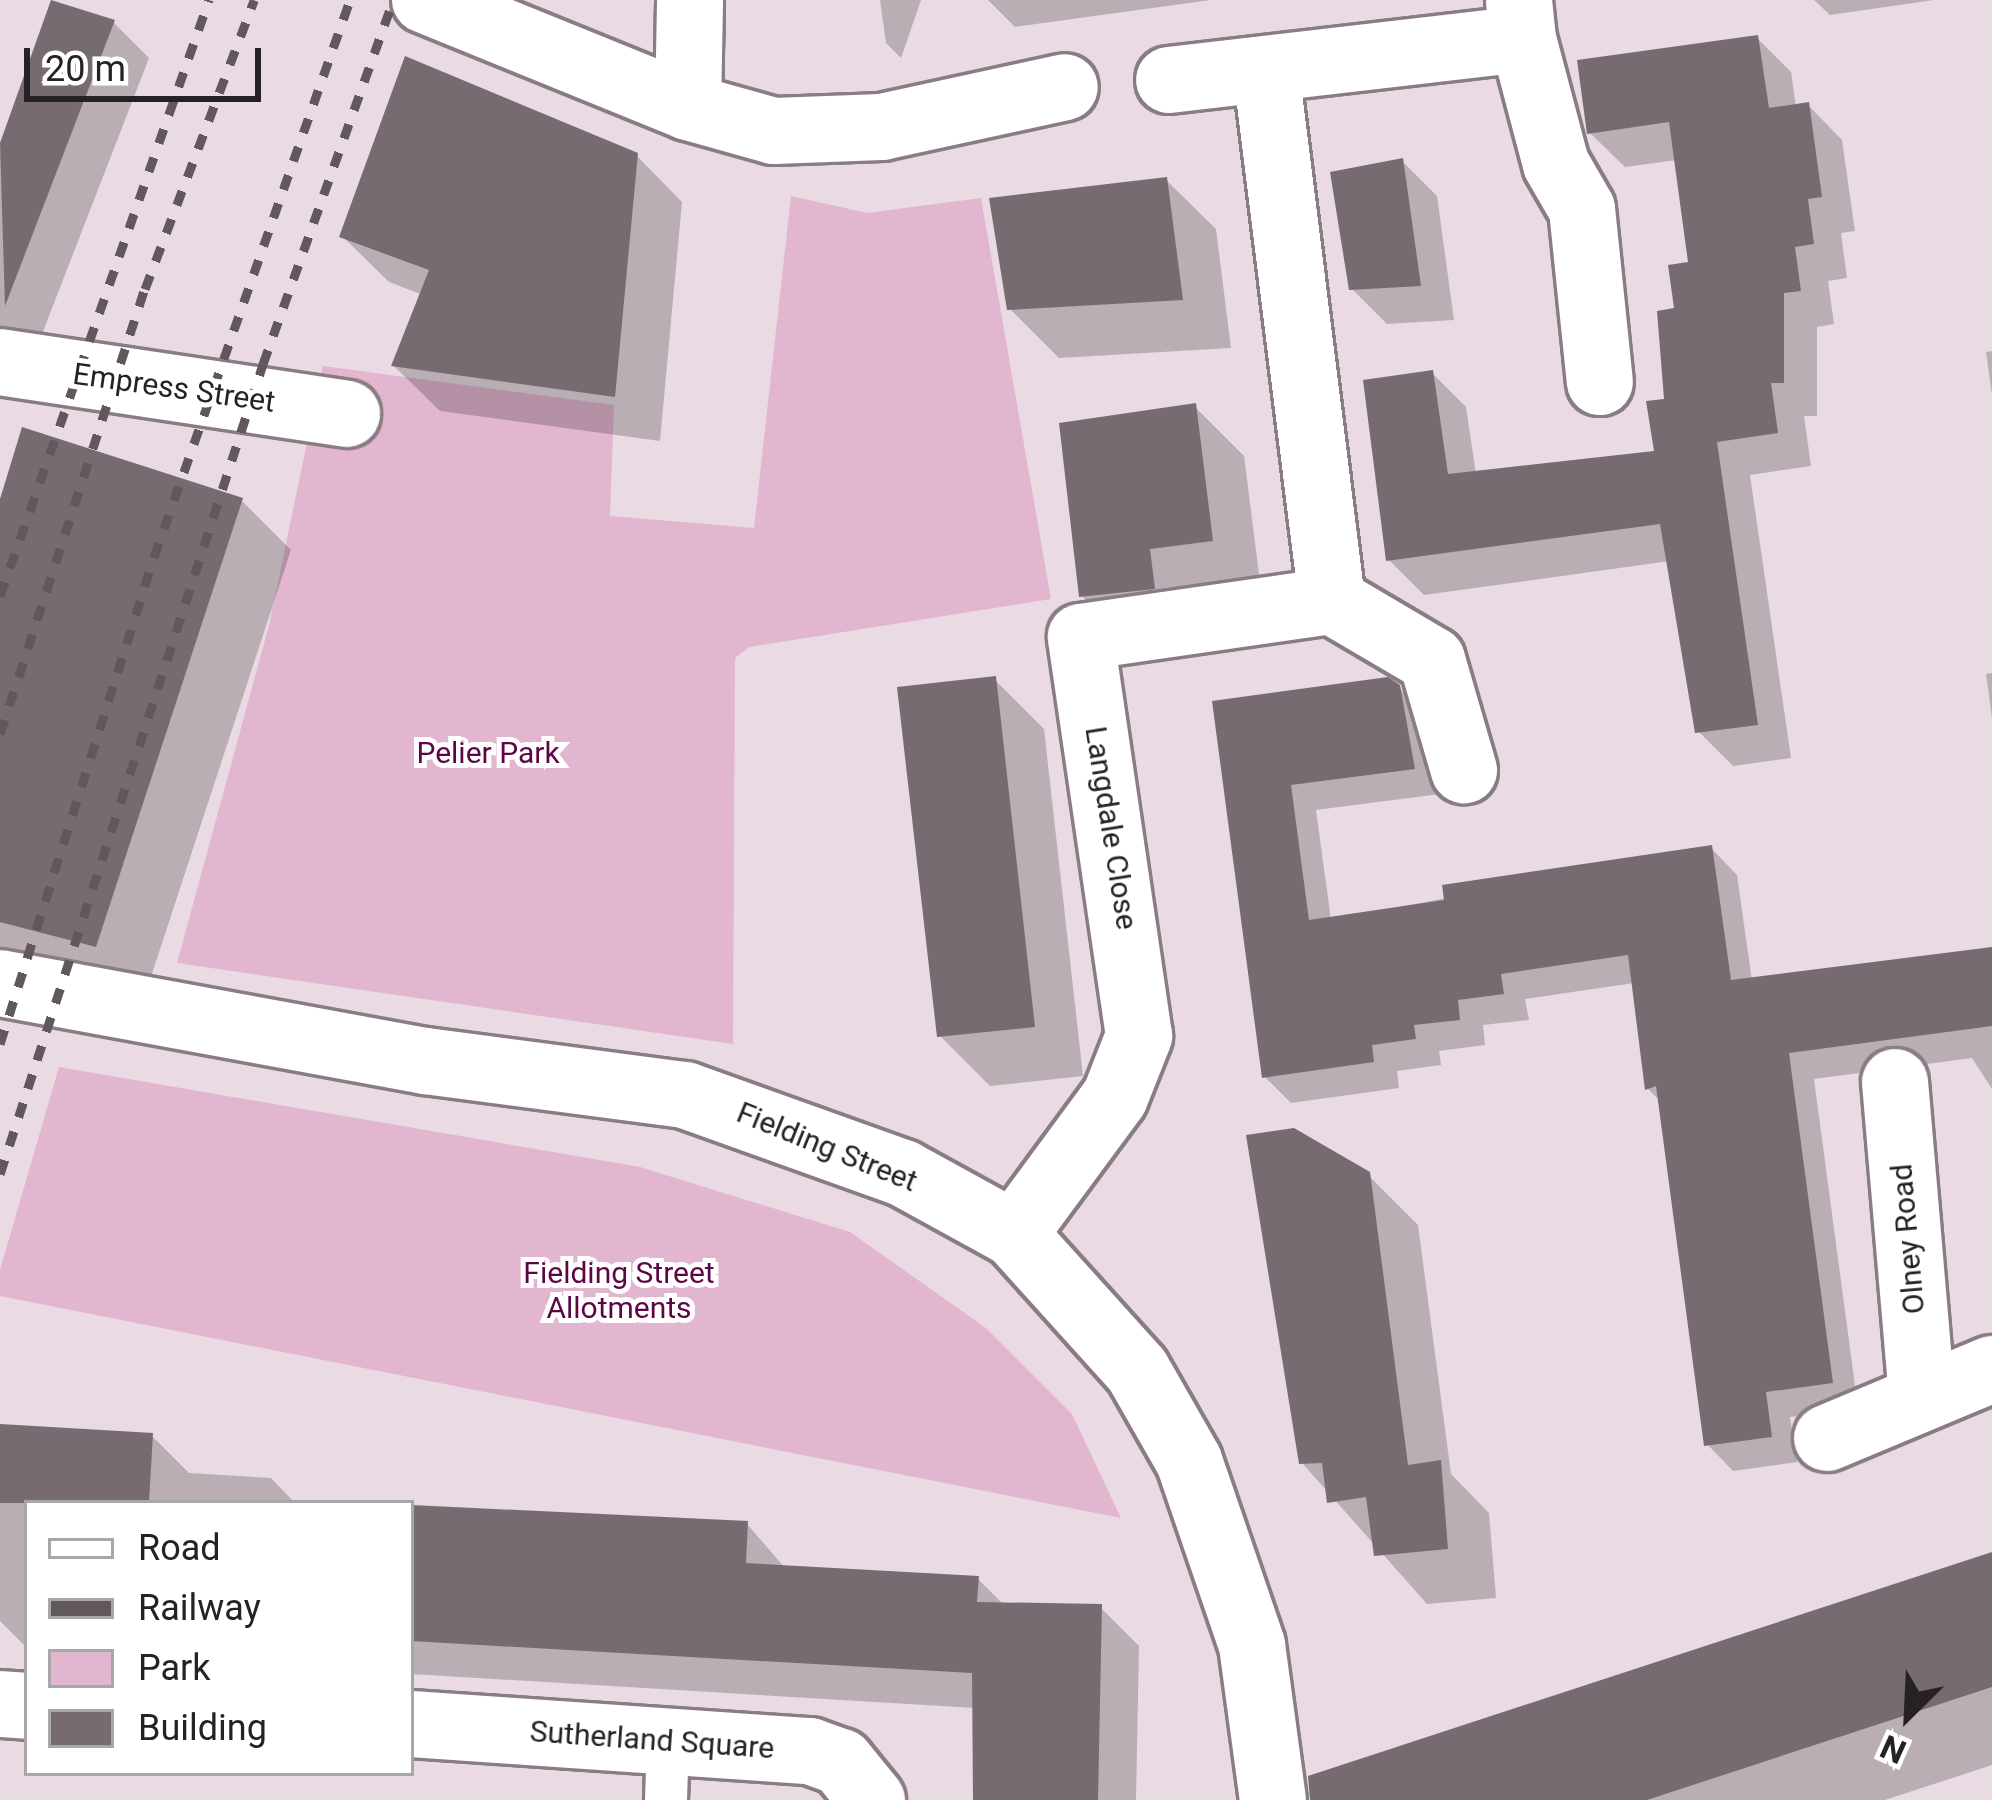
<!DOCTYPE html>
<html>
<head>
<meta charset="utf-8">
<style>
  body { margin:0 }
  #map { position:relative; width:1992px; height:1800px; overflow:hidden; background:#e9dae3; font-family:Roboto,sans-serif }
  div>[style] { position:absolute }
  .green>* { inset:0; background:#e3b6d0 }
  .shadow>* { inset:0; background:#0003 }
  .building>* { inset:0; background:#776b72 }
  .roads { filter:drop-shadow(3px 0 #8a7c84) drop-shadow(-3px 0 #8a7c84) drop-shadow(0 3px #8a7c84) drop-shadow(0 -3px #8a7c84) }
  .service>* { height:42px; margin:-21px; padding:0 21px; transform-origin:21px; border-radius:21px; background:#fff }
  .minor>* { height:66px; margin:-33px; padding:0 33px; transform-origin:33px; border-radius:33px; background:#fff }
  .rail>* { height:9px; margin-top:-4.5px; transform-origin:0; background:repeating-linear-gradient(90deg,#60585d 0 15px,transparent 0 30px) }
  span { translate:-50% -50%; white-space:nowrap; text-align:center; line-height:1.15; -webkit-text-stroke:10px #fff; paint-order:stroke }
  .street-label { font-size:30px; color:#262124 }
  .park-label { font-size:30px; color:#5c0645 }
  .legend { position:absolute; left:24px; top:1500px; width:390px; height:276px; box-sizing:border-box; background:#fff; border:3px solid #a8a6a7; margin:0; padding:15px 21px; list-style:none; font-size:36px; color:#262124 }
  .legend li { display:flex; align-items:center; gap:24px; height:60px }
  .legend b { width:60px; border:3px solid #a8a6a7 }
  .north { position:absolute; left:1848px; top:1656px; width:120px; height:120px; -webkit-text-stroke:9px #fff; paint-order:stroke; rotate:204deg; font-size:33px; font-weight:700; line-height:48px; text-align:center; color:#262124 }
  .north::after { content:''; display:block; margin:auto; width:42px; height:54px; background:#262124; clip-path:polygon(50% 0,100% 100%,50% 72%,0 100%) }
  .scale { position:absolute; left:24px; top:48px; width:237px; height:54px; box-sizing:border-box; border:6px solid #262124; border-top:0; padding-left:15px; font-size:36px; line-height:42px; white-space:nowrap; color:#262124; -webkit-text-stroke:9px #fff; paint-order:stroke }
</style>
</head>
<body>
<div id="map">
  <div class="green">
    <div style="clip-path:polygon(791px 196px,867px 213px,981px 198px,1051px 599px,749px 647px,735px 658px,733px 1044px,177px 963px,269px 625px,323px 366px,614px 405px,610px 516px,754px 528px)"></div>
    <div style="clip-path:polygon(59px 1067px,640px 1167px,850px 1232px,986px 1328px,1072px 1414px,1121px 1518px,0 1296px,0 1270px)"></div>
  </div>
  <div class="shadow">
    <div style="clip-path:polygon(880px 0,921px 0,901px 58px,886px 43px)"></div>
    <div style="clip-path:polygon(988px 0,1211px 0,1015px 27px)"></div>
    <div style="clip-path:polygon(1814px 0,1934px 0,1830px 15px)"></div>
    <div style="clip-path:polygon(54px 2px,114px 23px,149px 58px,37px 347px,0 344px,0 152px)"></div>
    <div style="clip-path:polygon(1757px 38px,1791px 72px,1796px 107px,1808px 105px,1842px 140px,1855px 231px,1841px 233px,1847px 278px,1828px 281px,1834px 324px,1817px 327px,1817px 416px,1804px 416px,1811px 466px,1750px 475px,1791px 758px,1733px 766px,1698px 731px,1670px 561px,1424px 595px,1389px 560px,1432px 373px,1466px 407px,1476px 474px,1657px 454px,1692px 265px,1677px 160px,1625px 167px,1590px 133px)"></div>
    <div style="clip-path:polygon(636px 155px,682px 202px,660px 441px,440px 411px,394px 366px,423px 295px,389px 282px,343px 237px)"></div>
    <div style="clip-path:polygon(1402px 161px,1437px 196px,1454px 320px,1387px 324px,1352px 289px)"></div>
    <div style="clip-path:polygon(1166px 180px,1216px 229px,1231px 348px,1059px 358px,1009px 308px)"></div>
    <div style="clip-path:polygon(1992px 351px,1992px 395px,1986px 352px)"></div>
    <div style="clip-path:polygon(1194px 406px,1244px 456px,1261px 590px,1131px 645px,1082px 596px)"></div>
    <div style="clip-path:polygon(241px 500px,291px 550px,145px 995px,0 962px,0 510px)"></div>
    <div style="clip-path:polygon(1992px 673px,1992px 718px,1986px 674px)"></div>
    <div style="clip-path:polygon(994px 679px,1044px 729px,1083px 1076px,990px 1086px,940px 1036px)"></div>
    <div style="clip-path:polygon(1398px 687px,1425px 714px,1440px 794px,1316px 810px,1331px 920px,1711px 848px,1737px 875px,1752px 981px,1992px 951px,1992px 1089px,1972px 1058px,1814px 1079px,1858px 1408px,1790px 1417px,1797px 1462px,1733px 1471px,1707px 1444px,1661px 1102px,1648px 1089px,1634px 983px,1525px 999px,1529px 1020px,1483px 1025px,1485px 1045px,1439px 1051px,1441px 1065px,1397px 1071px,1399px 1088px,1291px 1103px,1265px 1077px,1215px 704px)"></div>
    <div style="clip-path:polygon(1368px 1175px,1418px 1225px,1451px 1474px,1489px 1513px,1496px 1598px,1427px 1604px,1302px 1463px)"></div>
    <div style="clip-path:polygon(152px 1436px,189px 1473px,271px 1478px,295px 1503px,27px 1503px,27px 1648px,0 1621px,0 1457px)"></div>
    <div style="clip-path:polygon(411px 1507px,747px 1524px,785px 1568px,978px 1579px,1005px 1606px,1100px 1607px,1139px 1646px,1136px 1800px,974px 1800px,975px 1708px,411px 1674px)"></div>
    <div style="clip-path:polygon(1992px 1555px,1992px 1765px,1885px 1800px,1386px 1800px)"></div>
  </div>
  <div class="building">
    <div style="clip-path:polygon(51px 0,115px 20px,5px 306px,0 143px)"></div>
    <div style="clip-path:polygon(1758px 35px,1769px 108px,1809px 102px,1822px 197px,1808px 199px,1814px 244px,1795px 247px,1801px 291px,1784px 293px,1784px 383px,1771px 383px,1778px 433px,1717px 442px,1758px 725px,1695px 733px,1660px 524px,1386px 561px,1363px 380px,1433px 370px,1448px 474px,1654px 451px,1646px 401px,1664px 399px,1657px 311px,1674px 308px,1668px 265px,1688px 262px,1669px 122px,1587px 134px,1577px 60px)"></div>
    <div style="clip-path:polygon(405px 56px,638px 153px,615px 397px,391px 366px,429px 270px,339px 237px)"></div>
    <div style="clip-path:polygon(1403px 158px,1421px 286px,1349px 290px,1330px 172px)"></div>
    <div style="clip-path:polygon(1167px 177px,1183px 300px,1007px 310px,989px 198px)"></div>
    <div style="clip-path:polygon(1196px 403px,1213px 541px,1150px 549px,1155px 589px,1079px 597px,1059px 423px)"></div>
    <div style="clip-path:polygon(22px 427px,243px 498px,96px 947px,0 922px,0 499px)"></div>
    <div style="clip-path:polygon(996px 676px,1035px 1027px,937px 1037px,897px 687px)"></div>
    <div style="clip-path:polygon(1388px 677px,1400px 685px,1415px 769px,1291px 785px,1309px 920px,1444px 900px,1442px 885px,1712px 845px,1731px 980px,1992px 947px,1992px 1026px,1789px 1053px,1833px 1383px,1766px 1392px,1772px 1437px,1704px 1446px,1656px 1086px,1645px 1090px,1628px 955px,1501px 974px,1504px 994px,1458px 1000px,1460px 1020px,1414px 1025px,1416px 1039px,1372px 1045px,1374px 1062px,1262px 1078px,1212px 701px)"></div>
    <div style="clip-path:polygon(1294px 1128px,1370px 1172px,1408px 1465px,1441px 1460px,1448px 1549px,1374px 1556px,1366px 1497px,1327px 1503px,1322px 1463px,1299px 1464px,1246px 1135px)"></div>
    <div style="clip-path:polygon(0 1424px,153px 1433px,149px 1503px,0 1503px)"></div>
    <div style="clip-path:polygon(411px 1505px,748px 1521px,746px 1563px,979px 1576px,977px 1602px,1102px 1604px,1098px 1800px,973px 1800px,972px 1673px,411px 1641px)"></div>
    <div style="clip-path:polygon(1992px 1552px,1992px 1687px,1647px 1800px,1310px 1800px,1308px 1776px)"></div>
  </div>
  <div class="roads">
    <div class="service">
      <div style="left:666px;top:1800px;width:61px;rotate:-88.1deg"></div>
    </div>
    <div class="minor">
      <div style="left:425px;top:0;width:284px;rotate:22.1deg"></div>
      <div style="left:688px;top:107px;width:89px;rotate:15.6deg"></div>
      <div style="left:774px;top:131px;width:108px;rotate:-2.1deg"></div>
      <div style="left:882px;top:127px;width:187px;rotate:-12.3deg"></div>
      <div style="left:1523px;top:39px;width:129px;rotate:75.2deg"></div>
      <div style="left:1556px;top:164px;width:52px;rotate:60deg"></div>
      <div style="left:1582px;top:209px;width:174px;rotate:84.1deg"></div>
      <div style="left:1169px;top:80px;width:356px;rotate:-6.6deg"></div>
      <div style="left:1523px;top:39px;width:39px;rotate:-96deg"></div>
      <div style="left:688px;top:107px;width:107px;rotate:-88.9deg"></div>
      <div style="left:0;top:362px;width:351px;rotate:8.5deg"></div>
      <div style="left:1332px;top:601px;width:116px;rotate:30.5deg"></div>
      <div style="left:1432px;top:660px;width:115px;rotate:73.8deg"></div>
      <div style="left:0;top:983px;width:433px;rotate:10.4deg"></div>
      <div style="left:426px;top:1061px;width:261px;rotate:7.5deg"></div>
      <div style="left:685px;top:1095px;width:232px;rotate:19.7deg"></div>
      <div style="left:903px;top:1173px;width:127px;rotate:28.8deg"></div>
      <div style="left:1014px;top:1234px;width:183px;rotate:47.9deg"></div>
      <div style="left:1137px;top:1370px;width:105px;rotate:60.3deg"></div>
      <div style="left:1189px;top:1461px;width:194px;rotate:71.1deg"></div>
      <div style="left:1252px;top:1645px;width:156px;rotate:82.3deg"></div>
      <div style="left:1895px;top:1082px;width:315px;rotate:85.1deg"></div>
      <div style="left:1014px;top:1234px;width:170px;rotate:-53.6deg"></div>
      <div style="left:1115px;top:1097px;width:66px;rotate:-68.5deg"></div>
      <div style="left:1139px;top:1036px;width:403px;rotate:-98.3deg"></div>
      <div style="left:1081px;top:637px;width:254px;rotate:-8.2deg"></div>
      <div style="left:1332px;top:601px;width:535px;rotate:-97.09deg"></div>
      <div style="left:1827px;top:1438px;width:179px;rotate:-22.7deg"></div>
      <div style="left:0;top:1704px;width:27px;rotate:4deg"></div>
      <div style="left:411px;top:1724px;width:400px;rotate:3.9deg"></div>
      <div style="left:810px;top:1751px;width:33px;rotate:20deg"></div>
      <div style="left:841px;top:1762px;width:49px;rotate:50.8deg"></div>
    </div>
  </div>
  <div class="rail">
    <div style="left:0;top:596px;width:632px;rotate:-70.68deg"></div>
    <div style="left:0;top:734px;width:468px;rotate:-72deg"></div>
    <div style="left:145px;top:289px;width:309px;rotate:-69.3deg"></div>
    <div style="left:0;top:1044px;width:511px;rotate:-72.45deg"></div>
    <div style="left:154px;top:557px;width:590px;rotate:-70.61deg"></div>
    <div style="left:0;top:1174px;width:852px;rotate:-72.01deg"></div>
    <div style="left:263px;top:364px;width:387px;rotate:-70.3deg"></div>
  </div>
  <div class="street-label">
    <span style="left:174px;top:388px;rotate:8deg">Empress Street</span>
    <span style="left:1111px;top:828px;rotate:81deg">Langdale Close</span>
    <span style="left:827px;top:1147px;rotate:22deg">Fielding Street</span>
    <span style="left:1908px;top:1239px;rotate:-95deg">Olney Road</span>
    <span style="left:652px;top:1740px;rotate:4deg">Sutherland Square</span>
  </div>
  <div class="park-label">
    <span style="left:488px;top:753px">Pelier Park</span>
    <span style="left:619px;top:1290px">Fielding Street<br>Allotments</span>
  </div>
  <ul class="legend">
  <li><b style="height:15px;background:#fff"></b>Road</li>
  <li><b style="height:15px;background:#60585d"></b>Railway</li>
  <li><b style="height:33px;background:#e3b6d0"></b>Park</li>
  <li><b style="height:33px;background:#776b72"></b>Building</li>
  </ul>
  <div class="north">N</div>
  <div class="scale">20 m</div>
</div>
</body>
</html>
